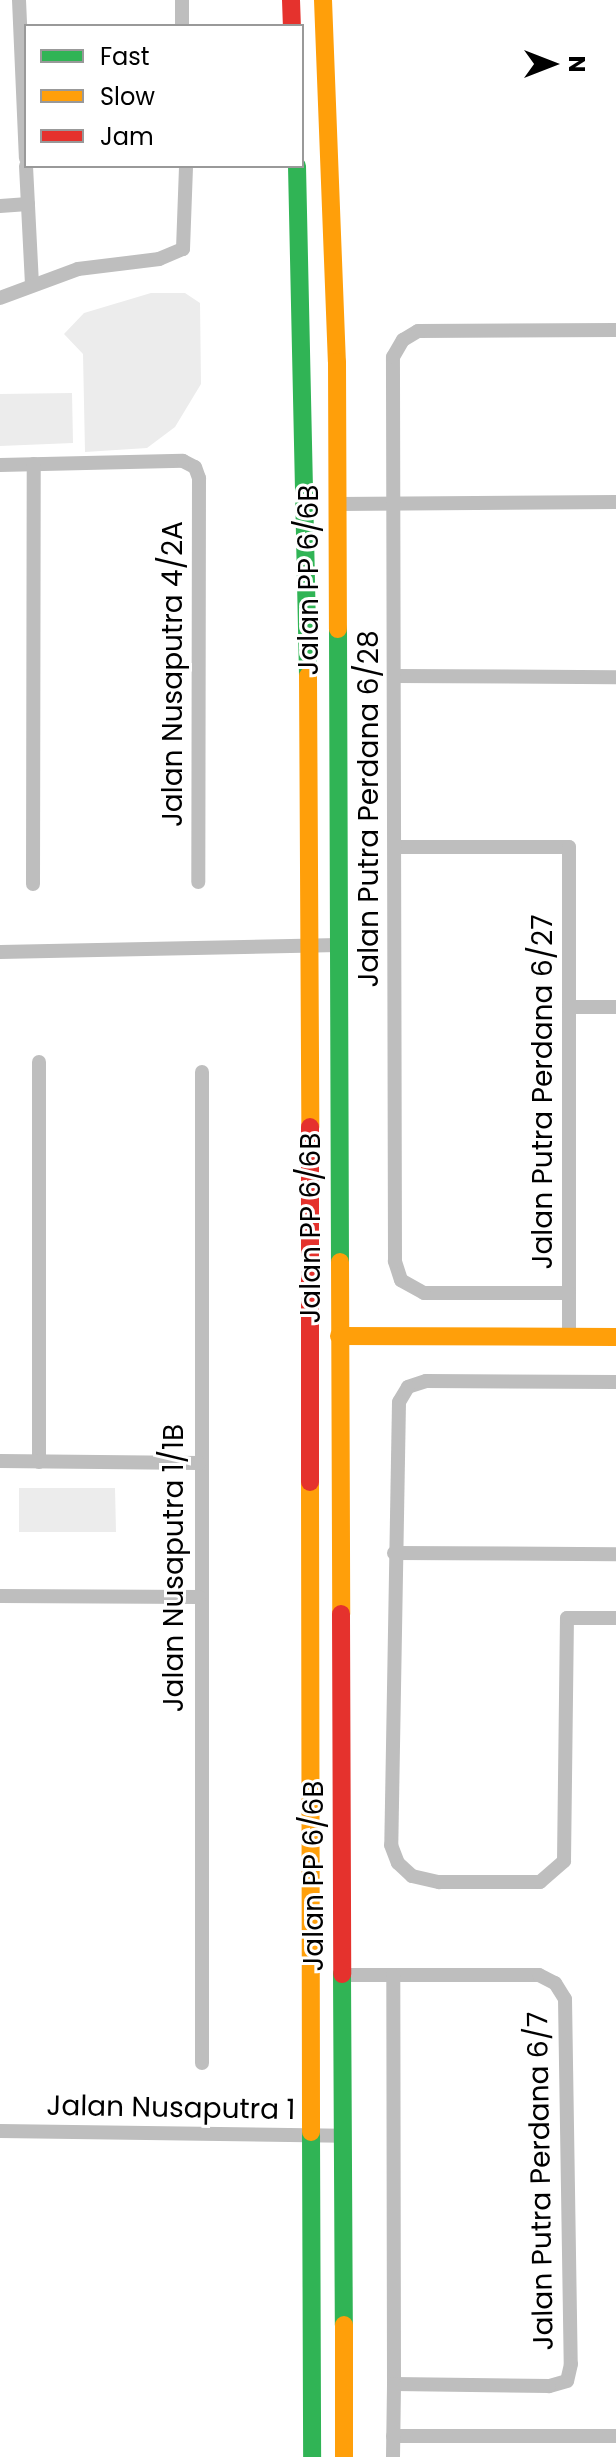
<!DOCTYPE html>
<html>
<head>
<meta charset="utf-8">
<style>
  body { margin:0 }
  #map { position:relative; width:616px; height:2457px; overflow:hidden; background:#fff; font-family:Poppins,sans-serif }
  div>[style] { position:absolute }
  .green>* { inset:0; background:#ececec }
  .street>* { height:14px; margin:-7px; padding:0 7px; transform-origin:7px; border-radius:7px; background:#bebebe }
  .fast>* { height:18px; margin:-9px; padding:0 9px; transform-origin:9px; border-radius:9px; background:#30b455 }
  .slow>* { height:18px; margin:-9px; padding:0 9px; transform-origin:9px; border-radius:9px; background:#ff9f0a }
  .jam>* { height:18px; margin:-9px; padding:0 9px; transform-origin:9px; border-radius:9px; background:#e5322d }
  span { translate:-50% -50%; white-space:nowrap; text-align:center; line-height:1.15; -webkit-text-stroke:6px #fff; paint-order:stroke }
  .street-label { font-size:28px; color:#000 }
  .legend { position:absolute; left:24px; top:24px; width:280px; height:144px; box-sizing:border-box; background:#fff; border:2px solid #999; margin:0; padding:10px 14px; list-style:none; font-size:24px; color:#000 }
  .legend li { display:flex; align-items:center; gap:16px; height:40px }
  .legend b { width:40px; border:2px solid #999 }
  .north { position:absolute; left:512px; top:24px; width:80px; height:80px; -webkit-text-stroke:6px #fff; paint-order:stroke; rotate:90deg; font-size:22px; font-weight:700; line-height:32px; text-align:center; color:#000 }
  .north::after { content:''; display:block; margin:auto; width:28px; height:36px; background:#000; clip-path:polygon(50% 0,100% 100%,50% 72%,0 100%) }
</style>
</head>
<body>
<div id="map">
  <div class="green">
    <div style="clip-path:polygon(151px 293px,185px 293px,200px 303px,201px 384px,175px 427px,147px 448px,85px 452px,83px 354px,64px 334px,84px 313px)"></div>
    <div style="clip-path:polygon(72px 393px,73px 443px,0 446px,0 394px)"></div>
    <div style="clip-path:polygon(19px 1488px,115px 1488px,116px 1532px,19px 1532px)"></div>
  </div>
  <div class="street">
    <div style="left:19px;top:0;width:158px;rotate:87.5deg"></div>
    <div style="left:182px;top:0;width:26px;rotate:90deg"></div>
    <div style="left:26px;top:166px;width:117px;rotate:87.1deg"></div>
    <div style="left:0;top:206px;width:28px;rotate:-4deg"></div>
    <div style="left:0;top:298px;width:83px;rotate:-20.4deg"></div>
    <div style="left:78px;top:269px;width:82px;rotate:-7deg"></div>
    <div style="left:159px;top:259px;width:26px;rotate:-23deg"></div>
    <div style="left:183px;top:249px;width:83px;rotate:-87.9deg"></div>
    <div style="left:0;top:465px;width:183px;rotate:-1.3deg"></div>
    <div style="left:183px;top:461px;width:13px;rotate:27deg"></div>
    <div style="left:195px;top:467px;width:12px;rotate:70deg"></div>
    <div style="left:199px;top:478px;width:404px;rotate:90.1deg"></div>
    <div style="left:337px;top:504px;width:279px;rotate:-0.4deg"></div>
    <div style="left:395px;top:676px;width:221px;rotate:0.3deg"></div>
    <div style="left:395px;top:847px;width:174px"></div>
    <div style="left:569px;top:847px;width:490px;rotate:90deg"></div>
    <div style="left:33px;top:884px;width:420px;rotate:-89.9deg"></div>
    <div style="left:0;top:952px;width:339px;rotate:-1.2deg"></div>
    <div style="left:569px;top:1007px;width:47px"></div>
    <div style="left:39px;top:1062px;width:400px;rotate:90deg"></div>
    <div style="left:202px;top:1072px;width:991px;rotate:90deg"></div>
    <div style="left:569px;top:1293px;width:145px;rotate:180deg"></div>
    <div style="left:424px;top:1293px;width:26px;rotate:-151deg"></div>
    <div style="left:401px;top:1280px;width:20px;rotate:-108deg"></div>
    <div style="left:395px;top:1261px;width:904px;rotate:-90.13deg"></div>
    <div style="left:393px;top:357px;width:20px;rotate:-60deg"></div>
    <div style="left:403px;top:340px;width:17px;rotate:-31deg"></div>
    <div style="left:418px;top:331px;width:198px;rotate:-0.3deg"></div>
    <div style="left:616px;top:1382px;width:190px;rotate:-179.7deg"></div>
    <div style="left:426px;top:1381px;width:19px;rotate:162deg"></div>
    <div style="left:408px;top:1387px;width:17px;rotate:121deg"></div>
    <div style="left:399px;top:1402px;width:443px;rotate:91deg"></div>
    <div style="left:391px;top:1845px;width:19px;rotate:69deg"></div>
    <div style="left:398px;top:1863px;width:19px;rotate:43deg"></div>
    <div style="left:412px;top:1876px;width:28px;rotate:13deg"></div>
    <div style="left:439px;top:1882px;width:101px"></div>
    <div style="left:540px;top:1882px;width:32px;rotate:-41deg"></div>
    <div style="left:564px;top:1861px;width:243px;rotate:-89.3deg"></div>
    <div style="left:567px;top:1618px;width:49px"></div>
    <div style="left:0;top:1461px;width:199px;rotate:0.6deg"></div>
    <div style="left:394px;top:1553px;width:222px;rotate:0.3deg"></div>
    <div style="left:0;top:1596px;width:199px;rotate:0.3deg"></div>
    <div style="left:343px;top:1975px;width:196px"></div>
    <div style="left:539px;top:1975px;width:18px;rotate:27deg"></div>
    <div style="left:555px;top:1983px;width:19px;rotate:58deg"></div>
    <div style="left:565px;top:1999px;width:365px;rotate:89.1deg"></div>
    <div style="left:571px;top:2364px;width:17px;rotate:103deg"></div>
    <div style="left:567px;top:2381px;width:19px;rotate:164deg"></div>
    <div style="left:549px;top:2386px;width:155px;rotate:-179.3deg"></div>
    <div style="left:394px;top:2384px;width:409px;rotate:-90.1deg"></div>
    <div style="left:0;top:2131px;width:342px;rotate:0.8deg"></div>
    <div style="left:393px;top:2436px;width:223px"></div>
    <div style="left:393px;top:2457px;width:73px;rotate:-89.2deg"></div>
  </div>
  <div class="fast">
    <div style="left:297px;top:166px;width:510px;rotate:88.76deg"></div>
    <div style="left:338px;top:629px;width:633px;rotate:89.82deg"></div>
    <div style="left:342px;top:1974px;width:351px;rotate:89.7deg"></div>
    <div style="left:311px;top:2132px;width:325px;rotate:89.8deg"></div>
  </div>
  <div class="slow">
    <div style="left:323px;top:0;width:362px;rotate:87.8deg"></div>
    <div style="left:337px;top:362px;width:267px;rotate:89.8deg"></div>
    <div style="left:308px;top:676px;width:451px;rotate:89.7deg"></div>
    <div style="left:340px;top:1262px;width:352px;rotate:89.8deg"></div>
    <div style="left:339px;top:1336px;width:277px;rotate:0.2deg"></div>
    <div style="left:310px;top:1482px;width:650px;rotate:89.91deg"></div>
    <div style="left:344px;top:2325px;width:132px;rotate:90deg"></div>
  </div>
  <div class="jam">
    <div style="left:291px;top:0;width:26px;rotate:88deg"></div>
    <div style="left:310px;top:1127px;width:355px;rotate:90deg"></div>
    <div style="left:341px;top:1614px;width:360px;rotate:89.8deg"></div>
  </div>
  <div class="street-label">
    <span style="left:309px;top:580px;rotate:-90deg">Jalan PP 6/6B</span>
    <span style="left:173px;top:674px;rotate:-90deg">Jalan Nusaputra 4/2A</span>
    <span style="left:369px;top:809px;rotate:-90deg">Jalan Putra Perdana 6/28</span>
    <span style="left:543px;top:1092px;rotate:-90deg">Jalan Putra Perdana 6/27</span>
    <span style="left:311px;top:1228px;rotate:-90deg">Jalan PP 6/6B</span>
    <span style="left:174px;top:1568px;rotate:-90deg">Jalan Nusaputra 1/1B</span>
    <span style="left:314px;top:1876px;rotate:-90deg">Jalan PP 6/6B</span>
    <span style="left:171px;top:2108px;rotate:1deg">Jalan Nusaputra 1</span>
    <span style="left:541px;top:2181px;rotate:-91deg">Jalan Putra Perdana 6/7</span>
  </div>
  <ul class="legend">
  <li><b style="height:10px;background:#30b455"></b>Fast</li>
  <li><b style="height:10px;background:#ff9f0a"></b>Slow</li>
  <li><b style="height:10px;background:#e5322d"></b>Jam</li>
  </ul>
  <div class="north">N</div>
</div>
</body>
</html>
